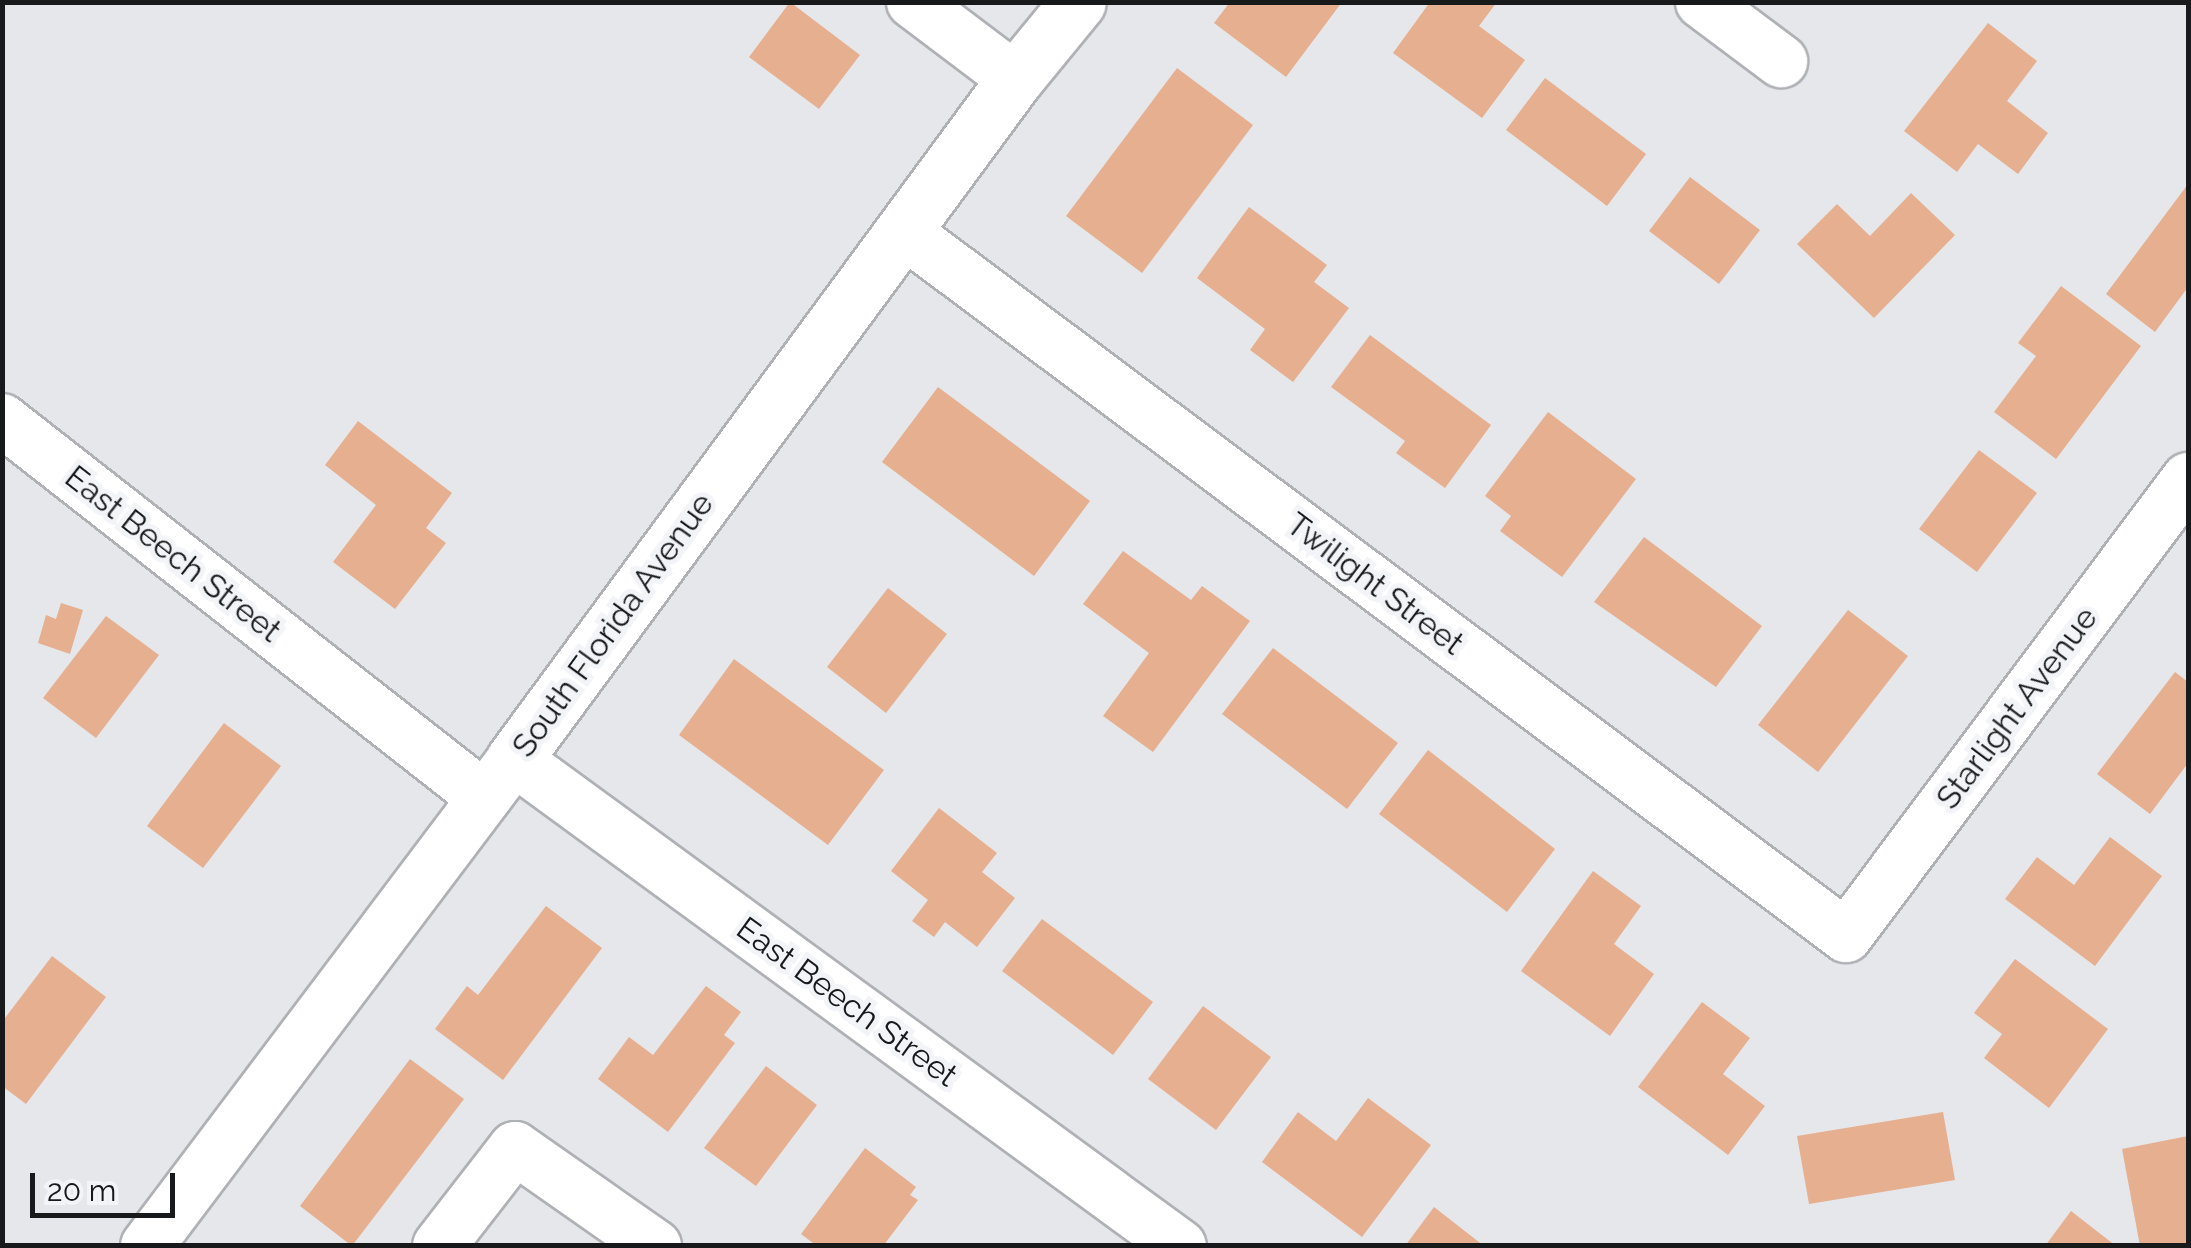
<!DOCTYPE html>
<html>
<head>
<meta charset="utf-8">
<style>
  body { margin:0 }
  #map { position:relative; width:2191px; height:1248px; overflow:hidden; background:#e5e7eb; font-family:Raleway,sans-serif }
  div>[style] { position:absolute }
  .building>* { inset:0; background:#e6af8f }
  .roads { filter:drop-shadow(2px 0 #afb1b5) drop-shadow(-2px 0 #afb1b5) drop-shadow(0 2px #afb1b5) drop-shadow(0 -2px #afb1b5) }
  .minor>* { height:52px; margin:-26px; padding:0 26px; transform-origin:26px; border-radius:26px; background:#fff }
  .tertiary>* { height:55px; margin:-27.5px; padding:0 27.5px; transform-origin:27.5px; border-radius:27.5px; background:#fff }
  span { translate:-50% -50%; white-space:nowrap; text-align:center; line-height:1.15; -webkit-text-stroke:10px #f3f4f8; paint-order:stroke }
  .street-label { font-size:32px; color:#18191a }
  .frame { position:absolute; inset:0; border:5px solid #18191a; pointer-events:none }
  .scale { position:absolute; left:30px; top:1173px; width:145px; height:45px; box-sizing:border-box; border:5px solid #18191a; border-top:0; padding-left:12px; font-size:30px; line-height:35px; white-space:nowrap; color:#18191a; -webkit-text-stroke:8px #f3f4f8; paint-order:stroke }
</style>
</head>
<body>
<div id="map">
  <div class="building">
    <div style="clip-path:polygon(790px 2px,860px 55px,819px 109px,749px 57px)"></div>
    <div style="clip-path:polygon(1230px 2px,1342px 2px,1286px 77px,1214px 23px)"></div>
    <div style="clip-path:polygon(1430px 2px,1497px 2px,1479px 26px,1525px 60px,1482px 118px,1393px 53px)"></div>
    <div style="clip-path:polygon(1988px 23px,2037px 61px,2007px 101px,2048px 133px,2018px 174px,1978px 144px,1957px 172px,1904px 131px)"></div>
    <div style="clip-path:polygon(1177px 68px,1253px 125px,1142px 273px,1066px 216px)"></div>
    <div style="clip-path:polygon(1545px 78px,1646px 154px,1607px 206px,1506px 130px)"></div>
    <div style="clip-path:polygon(1690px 177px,1760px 230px,1719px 284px,1649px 231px)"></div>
    <div style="clip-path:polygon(2188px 184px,2188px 287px,2155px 332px,2106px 294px)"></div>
    <div style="clip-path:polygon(1911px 193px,1955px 235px,1874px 318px,1797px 244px,1837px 204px,1870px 236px)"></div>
    <div style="clip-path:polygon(1249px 207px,1327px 265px,1314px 282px,1349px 308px,1293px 382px,1250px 350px,1265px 329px,1197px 278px)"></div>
    <div style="clip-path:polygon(2061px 286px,2141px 346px,2056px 459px,1994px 412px,2036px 356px,2018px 343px)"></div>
    <div style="clip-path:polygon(1370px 335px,1491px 425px,1445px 488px,1396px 453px,1405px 441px,1331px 387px)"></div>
    <div style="clip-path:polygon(938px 387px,1090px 501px,1034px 576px,882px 462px)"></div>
    <div style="clip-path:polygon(1548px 412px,1636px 479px,1562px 577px,1500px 531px,1511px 516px,1485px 496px)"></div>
    <div style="clip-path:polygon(358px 421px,452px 493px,426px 528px,446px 543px,395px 609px,333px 562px,376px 505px,325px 465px)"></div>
    <div style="clip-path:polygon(1979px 450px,2037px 493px,1977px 572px,1919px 529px)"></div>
    <div style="clip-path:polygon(1644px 537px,1762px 626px,1716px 687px,1594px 602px)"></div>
    <div style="clip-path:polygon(1123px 551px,1191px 600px,1202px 586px,1250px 621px,1153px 752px,1103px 716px,1149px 653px,1083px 604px)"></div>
    <div style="clip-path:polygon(888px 588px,947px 634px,886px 713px,827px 667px)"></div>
    <div style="clip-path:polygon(61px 603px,83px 610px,70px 654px,38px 643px,46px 615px,56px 619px)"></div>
    <div style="clip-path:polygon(1848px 610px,1908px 656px,1818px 772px,1758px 725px)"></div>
    <div style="clip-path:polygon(106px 616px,159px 655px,96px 738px,43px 698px)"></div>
    <div style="clip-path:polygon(1273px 648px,1398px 743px,1347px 809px,1222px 714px)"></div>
    <div style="clip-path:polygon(734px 659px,884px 770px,828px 845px,679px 735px)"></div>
    <div style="clip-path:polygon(2175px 672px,2188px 682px,2188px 763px,2150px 814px,2097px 774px)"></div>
    <div style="clip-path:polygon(224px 723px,281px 766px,203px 868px,147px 826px)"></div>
    <div style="clip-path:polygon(1428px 750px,1555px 849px,1507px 912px,1379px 814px)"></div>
    <div style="clip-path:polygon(939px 808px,997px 853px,982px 872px,1015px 898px,977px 947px,945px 922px,934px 937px,912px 921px,928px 900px,891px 871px)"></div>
    <div style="clip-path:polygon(2110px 837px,2162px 876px,2095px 966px,2005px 899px,2037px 857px,2074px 885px)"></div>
    <div style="clip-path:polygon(1593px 871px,1641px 906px,1614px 944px,1654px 974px,1610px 1036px,1521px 971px)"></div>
    <div style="clip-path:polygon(546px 906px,602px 948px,503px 1080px,435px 1029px,467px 986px,478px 995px)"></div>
    <div style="clip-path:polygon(1042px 919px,1153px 1002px,1113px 1055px,1002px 971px)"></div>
    <div style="clip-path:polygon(52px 956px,106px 997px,26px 1104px,2px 1086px,2px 1022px)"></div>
    <div style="clip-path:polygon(2015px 959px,2108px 1029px,2049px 1108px,1984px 1058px,2002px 1034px,1974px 1013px)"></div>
    <div style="clip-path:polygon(706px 986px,741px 1012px,724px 1035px,735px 1043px,668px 1132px,598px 1079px,629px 1037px,653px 1055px)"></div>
    <div style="clip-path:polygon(1702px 1002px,1750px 1038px,1723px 1074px,1765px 1106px,1728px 1155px,1638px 1087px)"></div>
    <div style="clip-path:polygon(1203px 1006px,1271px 1057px,1216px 1130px,1148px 1079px)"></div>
    <div style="clip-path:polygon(410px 1059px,464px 1099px,352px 1246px,300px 1206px)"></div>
    <div style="clip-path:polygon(766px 1066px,817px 1105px,756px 1186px,704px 1148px)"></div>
    <div style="clip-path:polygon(1368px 1098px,1431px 1145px,1362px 1237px,1262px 1162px,1298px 1112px,1336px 1141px)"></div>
    <div style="clip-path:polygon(1943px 1112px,1955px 1180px,1809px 1204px,1797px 1136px)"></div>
    <div style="clip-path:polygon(2188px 1136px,2188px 1246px,2140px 1246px,2122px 1149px)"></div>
    <div style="clip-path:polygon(865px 1148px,916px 1187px,910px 1195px,918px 1200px,883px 1246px,817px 1246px,801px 1234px)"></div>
    <div style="clip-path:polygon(1434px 1207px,1484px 1246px,1405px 1246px)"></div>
    <div style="clip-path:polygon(2071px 1211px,2116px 1246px,2045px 1246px)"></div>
  </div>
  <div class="roads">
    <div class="minor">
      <div style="left:913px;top:2px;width:128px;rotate:37deg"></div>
      <div style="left:1702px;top:2px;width:99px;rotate:36.8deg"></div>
      <div style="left:903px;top:231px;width:1177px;rotate:36.78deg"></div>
      <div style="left:1846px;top:936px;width:571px;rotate:-53.19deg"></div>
      <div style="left:2px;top:420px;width:613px;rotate:38.05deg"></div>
      <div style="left:147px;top:1246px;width:610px;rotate:-53deg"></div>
      <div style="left:514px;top:759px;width:825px;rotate:36.18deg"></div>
      <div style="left:439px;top:1246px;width:124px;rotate:-52.2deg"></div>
      <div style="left:515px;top:1148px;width:171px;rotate:35deg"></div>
    </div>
    <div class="tertiary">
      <div style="left:514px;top:759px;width:845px;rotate:-53.62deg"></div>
      <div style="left:1015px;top:79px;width:99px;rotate:-50.7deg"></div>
    </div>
  </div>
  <div class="street-label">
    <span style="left:173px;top:554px;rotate:38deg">East Beech Street</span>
    <span style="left:1375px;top:584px;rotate:37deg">Twilight Street</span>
    <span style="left:613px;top:625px;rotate:-54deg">South Florida Avenue</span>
    <span style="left:2017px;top:708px;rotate:-53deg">Starlight Avenue</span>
    <span style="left:847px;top:1002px;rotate:36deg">East Beech Street</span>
  </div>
  <div class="frame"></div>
  <div class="scale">20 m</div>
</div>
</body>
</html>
